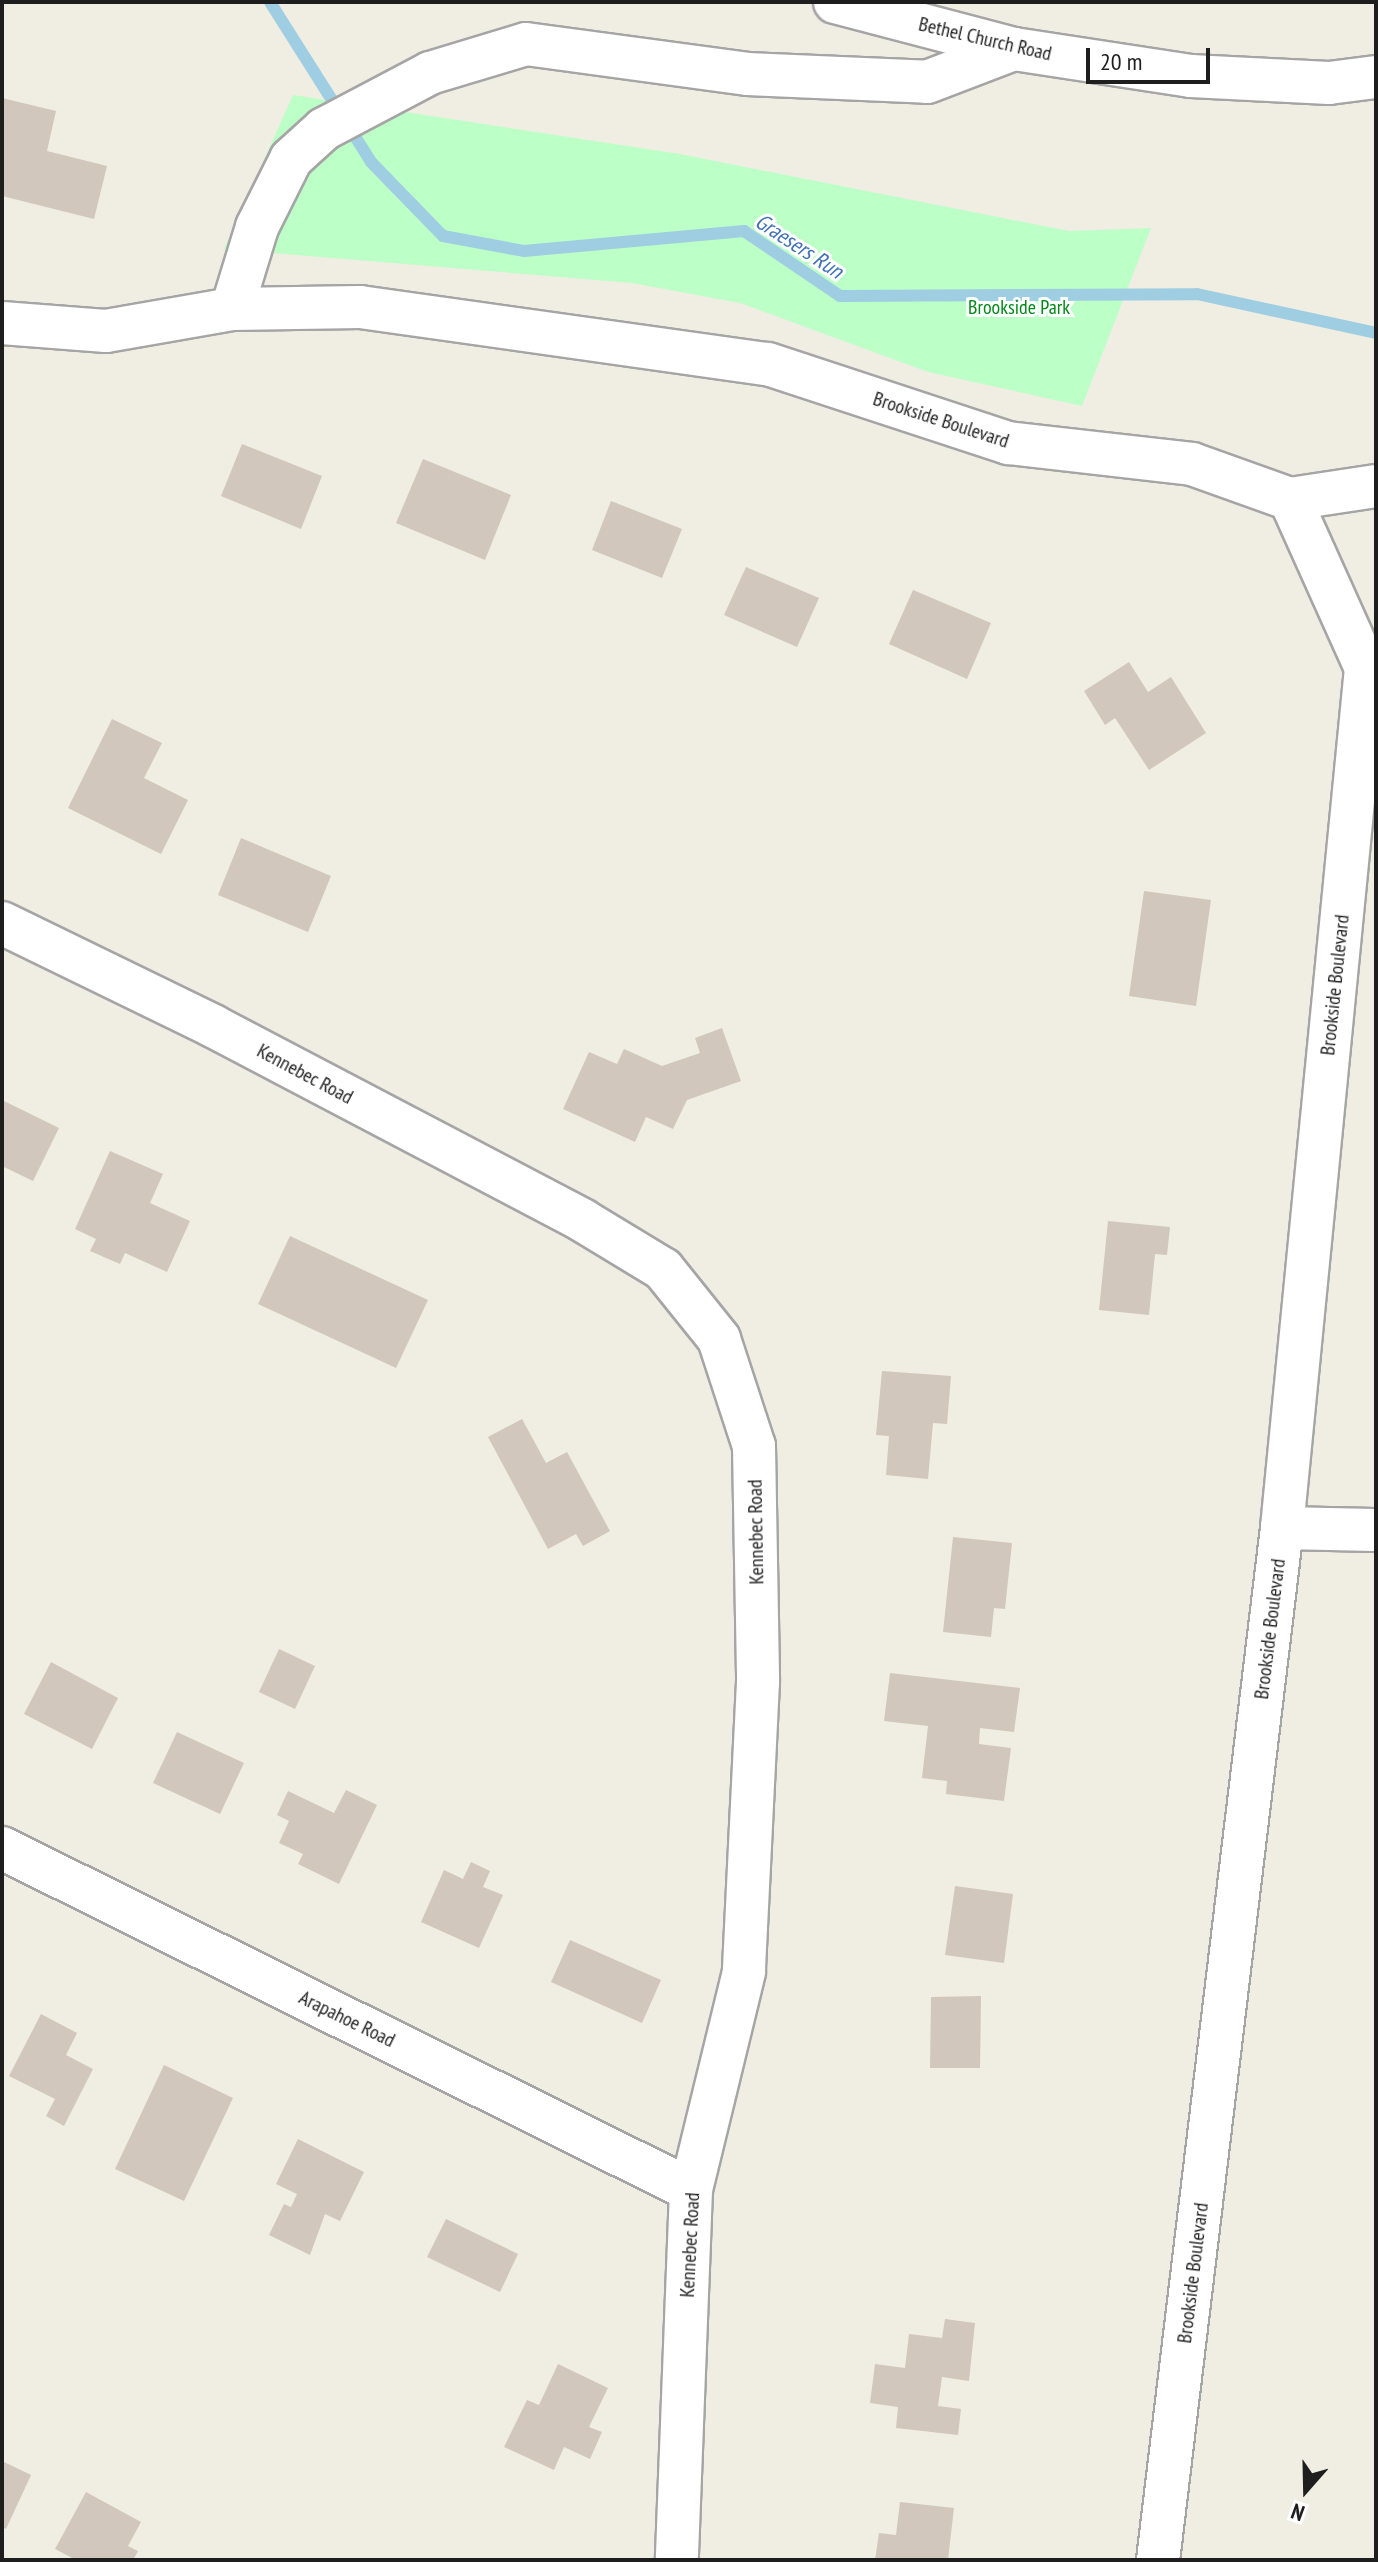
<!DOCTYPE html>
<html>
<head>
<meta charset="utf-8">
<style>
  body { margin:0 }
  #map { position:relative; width:1378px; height:2562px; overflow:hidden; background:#f0ede3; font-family:"PT Sans Narrow",sans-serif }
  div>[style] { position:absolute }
  .park>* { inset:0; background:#bcffc7 }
  .stream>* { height:12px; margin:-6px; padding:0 6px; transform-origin:6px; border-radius:6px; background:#9fcde2 }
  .building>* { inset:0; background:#d1c7bc }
  .roads { filter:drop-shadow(2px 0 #a5a5a5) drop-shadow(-2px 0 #a5a5a5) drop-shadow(0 2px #a5a5a5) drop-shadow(0 -2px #a5a5a5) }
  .minor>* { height:42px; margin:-21px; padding:0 21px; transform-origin:21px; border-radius:21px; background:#fff }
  span { translate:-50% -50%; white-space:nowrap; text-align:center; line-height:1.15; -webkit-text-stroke:6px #fff; paint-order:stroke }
  .street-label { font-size:20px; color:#1e1e1e }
  .park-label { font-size:20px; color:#008819 }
  .water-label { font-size:22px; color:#4171b8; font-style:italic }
  .frame { position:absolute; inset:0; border:4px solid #1e1e1e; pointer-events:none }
  .north { position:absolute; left:1266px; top:2450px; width:80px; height:80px; -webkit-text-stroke:6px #fff; paint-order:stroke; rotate:200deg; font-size:22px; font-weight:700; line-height:32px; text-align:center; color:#1e1e1e }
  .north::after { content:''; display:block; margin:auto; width:28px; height:36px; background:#1e1e1e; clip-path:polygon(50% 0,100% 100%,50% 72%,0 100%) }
  .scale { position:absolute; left:1086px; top:48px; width:124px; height:36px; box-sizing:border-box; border:4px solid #1e1e1e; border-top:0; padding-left:10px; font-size:24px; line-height:28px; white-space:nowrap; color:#1e1e1e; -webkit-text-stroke:6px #fff; paint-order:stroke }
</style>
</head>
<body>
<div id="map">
  <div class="park">
    <div style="clip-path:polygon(293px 95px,680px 154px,1069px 231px,1151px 228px,1082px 406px,928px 372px,740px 303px,632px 283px,224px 249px)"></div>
  </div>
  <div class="stream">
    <div style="left:270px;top:2px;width:189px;rotate:57.7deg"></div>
    <div style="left:371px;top:162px;width:103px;rotate:45.8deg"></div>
    <div style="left:443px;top:236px;width:82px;rotate:10.5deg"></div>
    <div style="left:524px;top:251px;width:221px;rotate:-5.2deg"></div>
    <div style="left:744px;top:231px;width:116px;rotate:34.1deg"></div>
    <div style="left:840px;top:296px;width:357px;rotate:-0.3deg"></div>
    <div style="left:1197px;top:294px;width:183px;rotate:12.3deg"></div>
  </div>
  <div class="building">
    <div style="clip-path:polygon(2px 98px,56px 111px,47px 151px,107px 166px,94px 219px,2px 196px)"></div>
    <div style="clip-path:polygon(242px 444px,322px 476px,301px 529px,221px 496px)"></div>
    <div style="clip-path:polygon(423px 459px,511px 495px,485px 560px,396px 523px)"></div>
    <div style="clip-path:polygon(611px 501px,682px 529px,662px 578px,592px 550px)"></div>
    <div style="clip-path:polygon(746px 567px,819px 598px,797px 647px,724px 615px)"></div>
    <div style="clip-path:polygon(913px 590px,991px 623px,967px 679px,889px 644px)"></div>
    <div style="clip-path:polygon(1129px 662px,1148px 692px,1171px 677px,1206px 733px,1149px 770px,1115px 718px,1105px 725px,1084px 691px)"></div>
    <div style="clip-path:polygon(112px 719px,162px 743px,144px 778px,188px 800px,161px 854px,68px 808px)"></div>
    <div style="clip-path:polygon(241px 838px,331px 876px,308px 932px,218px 895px)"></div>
    <div style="clip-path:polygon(1144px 891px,1211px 900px,1196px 1006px,1129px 996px)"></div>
    <div style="clip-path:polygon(722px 1028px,741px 1081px,687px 1100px,673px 1129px,646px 1117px,635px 1142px,563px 1109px,589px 1052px,617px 1064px,624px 1049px,662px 1066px,700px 1053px,695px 1038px)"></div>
    <div style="clip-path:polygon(2px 1100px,59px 1128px,33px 1181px,2px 1166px)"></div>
    <div style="clip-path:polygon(110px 1151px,163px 1174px,150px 1203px,190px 1221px,167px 1272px,125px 1253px,120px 1264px,90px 1251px,96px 1239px,75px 1229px)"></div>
    <div style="clip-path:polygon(1108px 1221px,1170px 1227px,1167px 1255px,1155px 1254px,1149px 1315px,1099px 1310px)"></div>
    <div style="clip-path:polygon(290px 1236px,428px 1300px,396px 1368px,258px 1304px)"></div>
    <div style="clip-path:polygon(882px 1371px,951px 1376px,947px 1424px,933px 1423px,928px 1479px,886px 1475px,889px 1436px,876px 1435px)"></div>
    <div style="clip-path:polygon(522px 1419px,546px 1463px,567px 1452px,610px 1531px,583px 1546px,576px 1534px,548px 1549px,488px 1437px)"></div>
    <div style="clip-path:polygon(953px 1537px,1012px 1543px,1005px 1609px,994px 1608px,991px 1637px,943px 1632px)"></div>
    <div style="clip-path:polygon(279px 1649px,315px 1666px,295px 1709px,259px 1692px)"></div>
    <div style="clip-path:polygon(51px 1662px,118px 1698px,92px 1749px,24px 1714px)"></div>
    <div style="clip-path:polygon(890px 1673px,1020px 1688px,1014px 1732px,980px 1728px,979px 1744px,1011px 1748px,1004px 1801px,946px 1794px,947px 1781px,922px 1778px,928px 1726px,884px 1721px)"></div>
    <div style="clip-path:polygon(177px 1732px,244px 1763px,220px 1814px,153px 1783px)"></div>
    <div style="clip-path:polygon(346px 1790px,377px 1805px,339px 1884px,298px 1864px,303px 1854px,279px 1843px,289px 1821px,277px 1815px,288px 1791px,334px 1813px)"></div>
    <div style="clip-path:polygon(471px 1862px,490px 1871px,483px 1887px,503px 1895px,479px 1948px,421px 1922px,444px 1870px,463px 1879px)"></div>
    <div style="clip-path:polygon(955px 1886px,1013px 1894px,1004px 1963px,945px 1955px)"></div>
    <div style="clip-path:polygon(570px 1940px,661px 1980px,642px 2023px,551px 1982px)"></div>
    <div style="clip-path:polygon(981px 1996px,980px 2068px,930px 2068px,931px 1997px)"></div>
    <div style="clip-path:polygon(41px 2014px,77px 2033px,66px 2055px,93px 2069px,64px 2126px,46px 2116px,55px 2099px,9px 2076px)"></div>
    <div style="clip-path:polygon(164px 2065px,233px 2098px,184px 2201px,115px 2169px)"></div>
    <div style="clip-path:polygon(298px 2139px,364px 2172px,340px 2221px,325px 2214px,310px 2255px,269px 2235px,284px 2204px,291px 2207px,297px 2194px,276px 2184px)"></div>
    <div style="clip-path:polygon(446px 2219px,518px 2254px,500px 2292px,427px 2257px)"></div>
    <div style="clip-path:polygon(945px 2319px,975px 2323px,969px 2381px,942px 2377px,938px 2406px,961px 2409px,958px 2435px,896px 2428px,898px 2407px,870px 2403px,875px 2364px,905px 2368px,909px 2334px,942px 2338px)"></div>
    <div style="clip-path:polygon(558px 2364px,608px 2388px,589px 2427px,602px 2432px,590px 2459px,564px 2447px,554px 2470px,504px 2447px,527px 2400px,539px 2405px)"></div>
    <div style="clip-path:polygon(2px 2461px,31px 2475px,6px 2529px,2px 2527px)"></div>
    <div style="clip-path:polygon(86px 2492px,141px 2522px,128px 2546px,138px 2551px,133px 2560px,76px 2560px,55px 2549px)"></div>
    <div style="clip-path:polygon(900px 2502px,954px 2508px,948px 2560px,875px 2560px,879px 2533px,896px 2535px)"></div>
  </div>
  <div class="roads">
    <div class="minor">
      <div style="left:835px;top:2px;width:185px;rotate:14.7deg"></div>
      <div style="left:1014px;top:49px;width:179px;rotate:8.7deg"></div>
      <div style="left:1191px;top:76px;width:138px;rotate:2.9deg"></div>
      <div style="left:1329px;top:83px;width:47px;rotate:-7.3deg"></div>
      <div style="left:232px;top:309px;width:86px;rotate:-73deg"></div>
      <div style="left:257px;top:227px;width:76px;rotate:-63.4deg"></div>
      <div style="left:291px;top:159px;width:45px;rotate:-42.3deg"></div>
      <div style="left:324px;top:129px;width:120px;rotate:-27.8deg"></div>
      <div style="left:430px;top:73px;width:100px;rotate:-16.8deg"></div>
      <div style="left:526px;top:44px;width:223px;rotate:7.7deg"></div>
      <div style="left:747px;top:74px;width:180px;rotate:2.5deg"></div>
      <div style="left:927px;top:82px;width:93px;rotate:-20.8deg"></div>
      <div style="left:2px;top:323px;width:104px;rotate:4.4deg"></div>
      <div style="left:106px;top:331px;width:128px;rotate:-9.9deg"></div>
      <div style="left:232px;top:309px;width:128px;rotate:-0.9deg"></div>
      <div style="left:360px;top:307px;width:412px;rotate:8deg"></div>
      <div style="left:768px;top:364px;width:253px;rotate:18.2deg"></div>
      <div style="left:1008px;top:443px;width:185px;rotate:6.5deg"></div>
      <div style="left:1192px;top:464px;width:104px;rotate:19.7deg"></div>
      <div style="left:1290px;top:499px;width:185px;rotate:65.8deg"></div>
      <div style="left:1366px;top:668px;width:864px;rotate:95.58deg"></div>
      <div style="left:1282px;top:1528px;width:1039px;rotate:96.85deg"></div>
      <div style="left:1290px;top:499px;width:87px;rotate:-8.6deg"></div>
      <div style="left:2px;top:923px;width:235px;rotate:26deg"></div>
      <div style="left:213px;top:1026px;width:417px;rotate:27.7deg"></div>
      <div style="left:582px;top:1220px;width:95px;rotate:31.2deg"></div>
      <div style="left:663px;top:1269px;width:90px;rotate:51.3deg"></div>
      <div style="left:719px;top:1339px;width:113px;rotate:71.9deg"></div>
      <div style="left:754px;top:1446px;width:236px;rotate:89deg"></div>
      <div style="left:758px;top:1682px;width:290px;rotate:92.8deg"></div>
      <div style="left:744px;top:1972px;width:224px;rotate:103.7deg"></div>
      <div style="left:691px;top:2190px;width:370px;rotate:92.2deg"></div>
      <div style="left:1282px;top:1528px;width:94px;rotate:1.2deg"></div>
      <div style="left:2px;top:1848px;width:769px;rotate:26.4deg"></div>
    </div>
  </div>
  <div class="street-label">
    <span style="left:985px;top:39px;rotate:13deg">Bethel Church Road</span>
    <span style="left:941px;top:420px;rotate:18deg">Brookside Boulevard</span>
    <span style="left:1335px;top:985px;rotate:-84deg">Brookside Boulevard</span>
    <span style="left:305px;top:1074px;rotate:28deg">Kennebec Road</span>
    <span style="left:756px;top:1532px;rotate:-91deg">Kennebec Road</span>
    <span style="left:1270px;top:1629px;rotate:-83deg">Brookside Boulevard</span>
    <span style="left:347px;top:2019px;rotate:26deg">Arapahoe Road</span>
    <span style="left:690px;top:2245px;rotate:-87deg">Kennebec Road</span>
    <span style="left:1193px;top:2273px;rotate:-83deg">Brookside Boulevard</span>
  </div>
  <div class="park-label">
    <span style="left:1019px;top:307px">Brookside Park</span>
  </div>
  <div class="water-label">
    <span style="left:799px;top:246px;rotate:33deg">Graesers Run</span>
  </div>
  <div class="frame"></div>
  <div class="north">N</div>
  <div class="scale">20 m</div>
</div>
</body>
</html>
